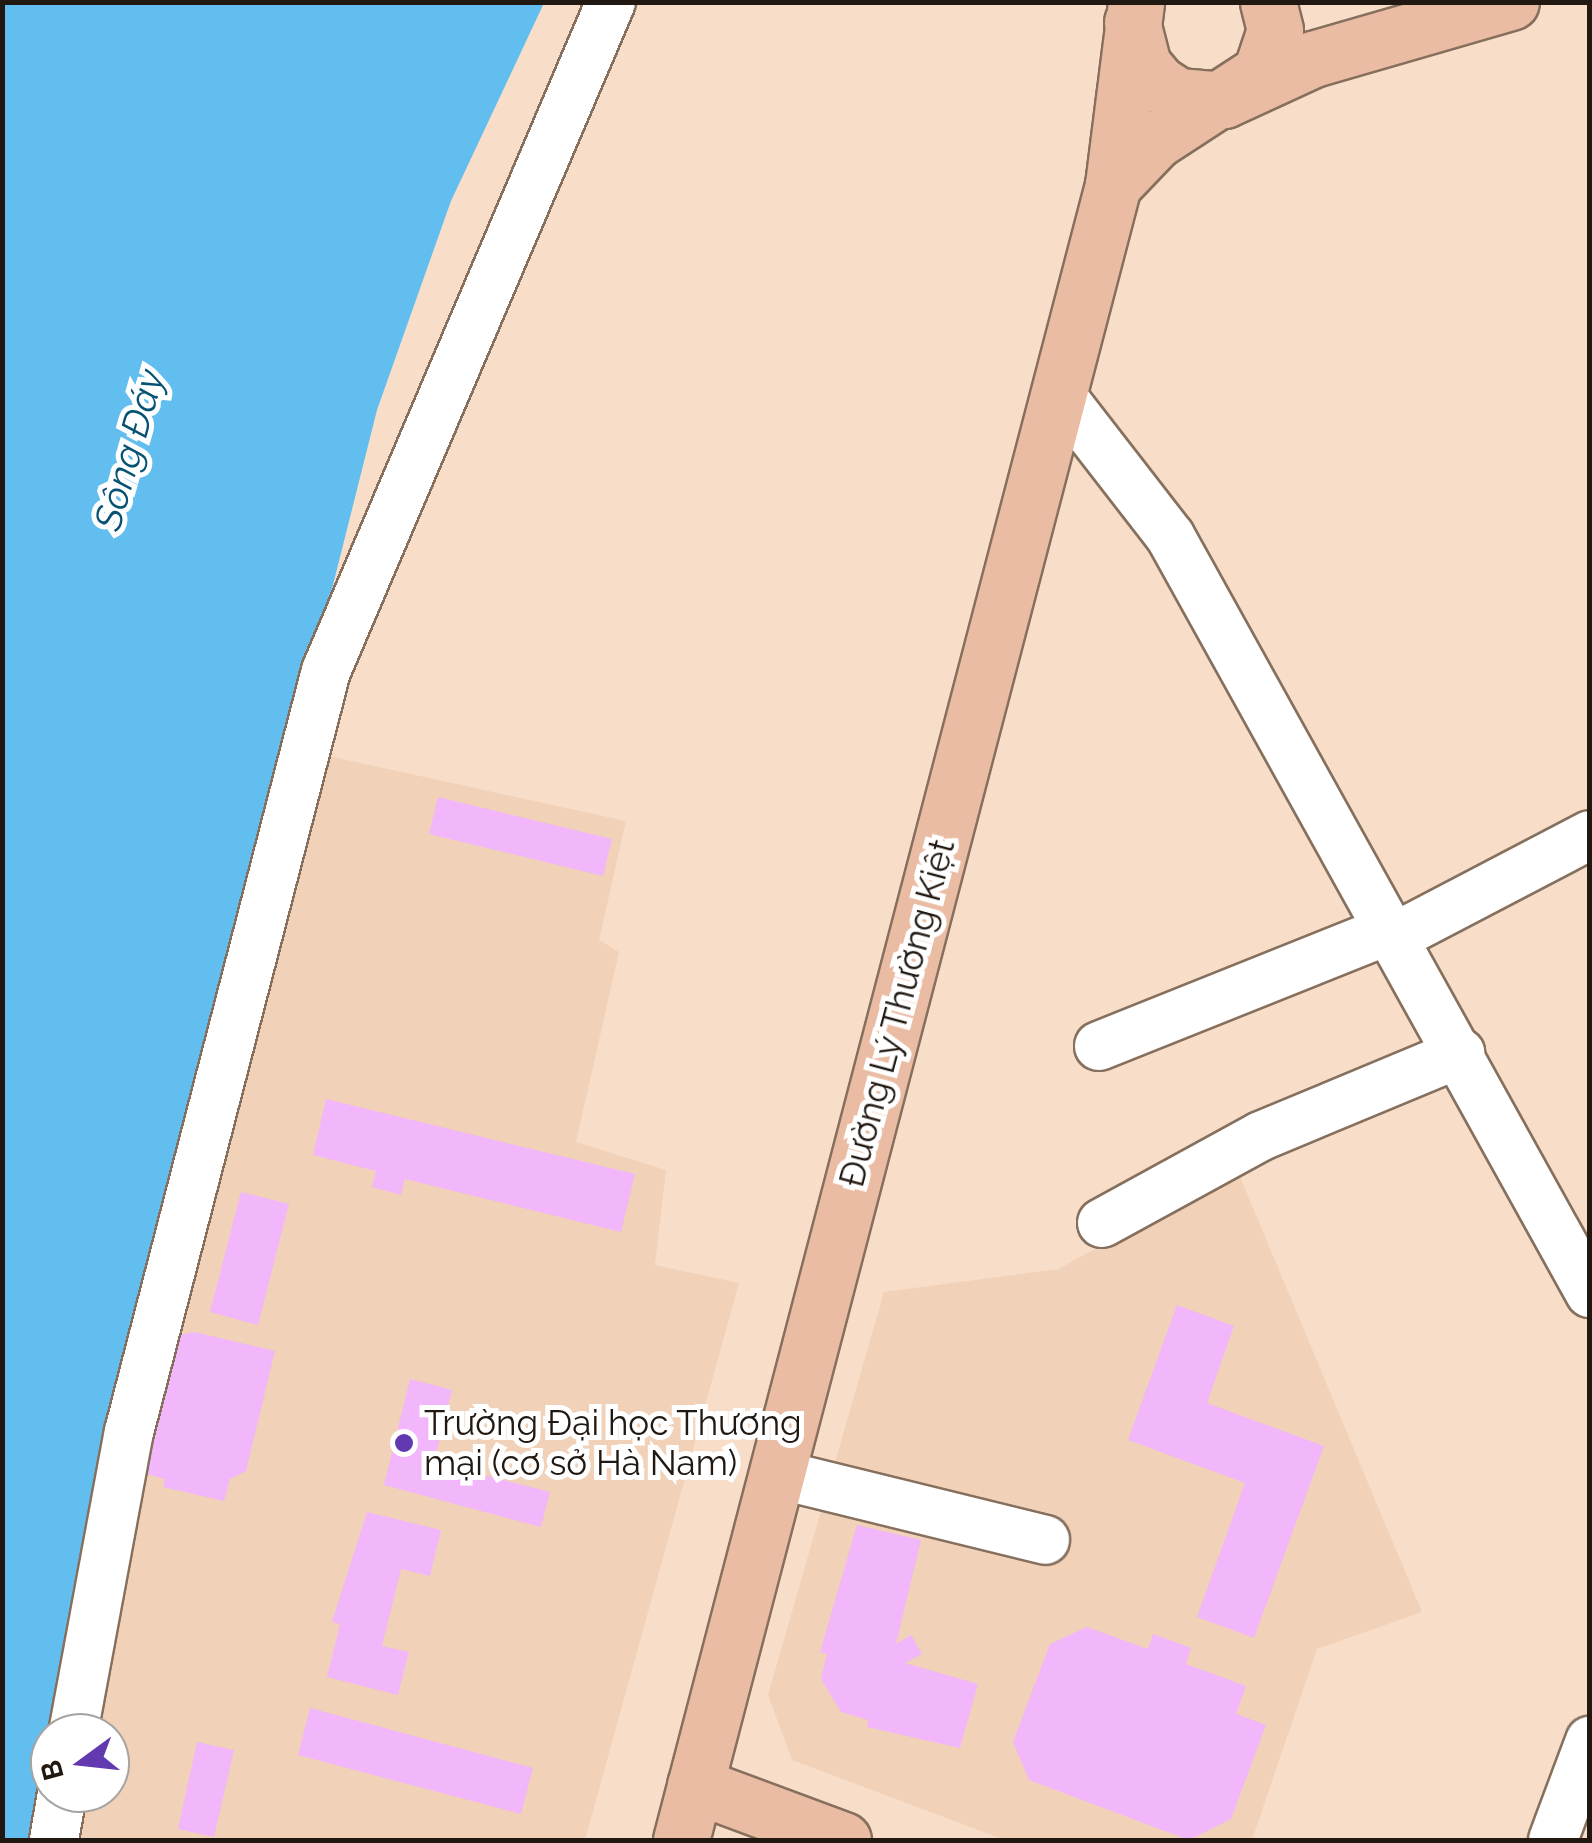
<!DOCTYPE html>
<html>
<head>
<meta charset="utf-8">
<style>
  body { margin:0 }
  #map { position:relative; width:1592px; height:1843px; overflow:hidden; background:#f8dec9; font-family:Raleway,sans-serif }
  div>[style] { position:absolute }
  .built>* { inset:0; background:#f1d1b8 }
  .water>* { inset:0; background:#63bef0 }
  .building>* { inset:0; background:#f2b6fa }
  .roads { filter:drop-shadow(2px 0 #86705d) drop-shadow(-2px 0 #86705d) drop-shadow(0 2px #86705d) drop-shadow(0 -2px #86705d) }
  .minor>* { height:48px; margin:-24px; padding:0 24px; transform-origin:24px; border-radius:24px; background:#fff }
  .major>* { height:55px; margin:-27.5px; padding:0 27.5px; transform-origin:27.5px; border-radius:27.5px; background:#ebbca4 }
  .dots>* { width:28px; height:28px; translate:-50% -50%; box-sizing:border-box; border:5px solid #fff; border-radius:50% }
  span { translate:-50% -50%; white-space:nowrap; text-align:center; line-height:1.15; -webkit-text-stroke:10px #fff; paint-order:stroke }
  .street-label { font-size:35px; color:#211811 }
  .poi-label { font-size:35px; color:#211811 }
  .left { translate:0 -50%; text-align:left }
  .water-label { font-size:38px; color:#065273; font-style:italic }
  .frame { position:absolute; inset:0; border:5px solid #211811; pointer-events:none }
  .north { position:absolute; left:30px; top:1713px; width:100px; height:100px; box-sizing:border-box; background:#fff; border:2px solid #a6a3a0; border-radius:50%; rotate:255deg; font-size:28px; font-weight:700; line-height:40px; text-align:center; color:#211811 }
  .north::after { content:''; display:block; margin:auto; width:35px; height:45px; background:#6239b1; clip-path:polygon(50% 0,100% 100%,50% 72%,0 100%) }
</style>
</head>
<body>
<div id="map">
  <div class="built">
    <div style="clip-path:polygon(292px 748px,626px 821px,599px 940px,619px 952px,576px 1142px,666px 1170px,655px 1265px,739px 1283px,585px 1840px,35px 1840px,50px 1765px,50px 1793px,110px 1793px,110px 1733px,56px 1733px,153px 1235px)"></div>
    <div style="clip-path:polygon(1238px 1172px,1422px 1612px,1317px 1649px,1252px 1840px,1005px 1840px,792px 1760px,768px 1695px,884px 1292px,1058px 1269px)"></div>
  </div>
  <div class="water">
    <div style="clip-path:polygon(3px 3px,544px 3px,451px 201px,377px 410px,292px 748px,153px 1235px,56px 1733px,50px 1733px,35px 1840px,3px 1840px)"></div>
  </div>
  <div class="building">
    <div style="clip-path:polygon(438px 797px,612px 839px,603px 876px,429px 834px)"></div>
    <div style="clip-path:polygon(326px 1099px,635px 1174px,621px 1232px,405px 1179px,401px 1195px,372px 1187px,376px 1171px,313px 1155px)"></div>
    <div style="clip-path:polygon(241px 1192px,289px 1204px,258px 1325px,210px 1312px)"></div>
    <div style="clip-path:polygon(1177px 1305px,1234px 1326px,1207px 1403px,1324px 1446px,1254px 1638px,1197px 1617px,1245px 1483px,1128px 1440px)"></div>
    <div style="clip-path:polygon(194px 1332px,275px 1351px,246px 1471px,230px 1479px,224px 1501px,163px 1487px,165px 1479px,142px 1473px,179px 1335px)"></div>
    <div style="clip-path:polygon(410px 1379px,452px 1390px,434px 1462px,550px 1492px,541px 1527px,384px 1485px)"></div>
    <div style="clip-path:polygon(367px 1512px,441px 1530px,430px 1576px,401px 1569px,382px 1646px,409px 1652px,398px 1695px,327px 1677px,340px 1624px,332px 1622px)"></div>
    <div style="clip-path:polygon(857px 1525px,921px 1540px,896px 1644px,911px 1635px,922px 1654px,905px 1663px,978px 1684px,960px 1748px,867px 1727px,868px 1720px,841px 1712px,821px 1679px,827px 1654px,820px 1652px)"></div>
    <div style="clip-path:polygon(1087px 1627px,1148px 1649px,1153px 1634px,1191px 1648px,1186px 1664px,1246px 1686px,1236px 1714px,1266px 1725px,1231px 1819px,1189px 1840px,1029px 1780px,1013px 1742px,1050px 1644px)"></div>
    <div style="clip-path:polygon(310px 1708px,533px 1768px,521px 1814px,298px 1755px)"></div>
    <div style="clip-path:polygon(197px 1742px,234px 1750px,214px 1837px,178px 1829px)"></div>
  </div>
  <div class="roads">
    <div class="minor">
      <div style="left:1059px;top:393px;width:181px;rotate:52.2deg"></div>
      <div style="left:1170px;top:536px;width:866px;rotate:60.98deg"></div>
      <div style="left:1395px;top:937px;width:220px;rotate:-27.6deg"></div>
      <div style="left:1099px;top:1046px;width:315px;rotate:-21.8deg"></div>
      <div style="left:1102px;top:1223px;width:181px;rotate:-28.7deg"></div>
      <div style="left:1261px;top:1136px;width:216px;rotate:-22.6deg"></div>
      <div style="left:777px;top:1474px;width:276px;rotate:13.8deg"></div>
      <div style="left:73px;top:1733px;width:306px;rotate:-79.5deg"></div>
      <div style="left:129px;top:1432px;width:786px;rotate:-75.49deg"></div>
      <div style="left:326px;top:671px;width:727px;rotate:-66.93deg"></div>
      <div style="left:54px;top:1840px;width:48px;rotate:-80.3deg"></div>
      <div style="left:1553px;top:1840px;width:106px;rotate:-69.5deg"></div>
    </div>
    <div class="major">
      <div style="left:1132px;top:22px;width:44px;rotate:75.7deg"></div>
      <div style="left:1143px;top:65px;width:23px;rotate:50deg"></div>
      <div style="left:1158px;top:83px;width:24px;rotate:33deg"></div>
      <div style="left:1178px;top:96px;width:46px;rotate:5deg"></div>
      <div style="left:1224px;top:100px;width:98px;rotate:-24.7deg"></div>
      <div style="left:1313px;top:59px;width:206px;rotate:-16.1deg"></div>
      <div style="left:1113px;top:185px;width:61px;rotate:-46.3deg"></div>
      <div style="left:1155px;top:141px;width:126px;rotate:-33.1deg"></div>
      <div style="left:1261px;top:72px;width:44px;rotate:-71.6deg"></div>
      <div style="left:1275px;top:30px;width:29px;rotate:-104deg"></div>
      <div style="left:695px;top:1785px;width:158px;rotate:20.4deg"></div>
      <div style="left:681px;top:1840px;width:1710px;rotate:-75.37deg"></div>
      <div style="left:1113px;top:185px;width:184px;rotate:-82.8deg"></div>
    </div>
  </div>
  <div class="dots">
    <div style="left:404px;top:1443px;background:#6239b1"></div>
  </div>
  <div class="street-label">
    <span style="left:897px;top:1013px;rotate:-75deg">Đường Lý Thường Kiệt</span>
  </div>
  <div class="poi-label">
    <span class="left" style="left:424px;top:1443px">Trường Đại học Thương<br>mại (cơ sở Hà Nam)</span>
  </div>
  <div class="water-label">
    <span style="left:129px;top:450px;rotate:-74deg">Sông Đáy</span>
  </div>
  <div class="frame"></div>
  <div class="north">B</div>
</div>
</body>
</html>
